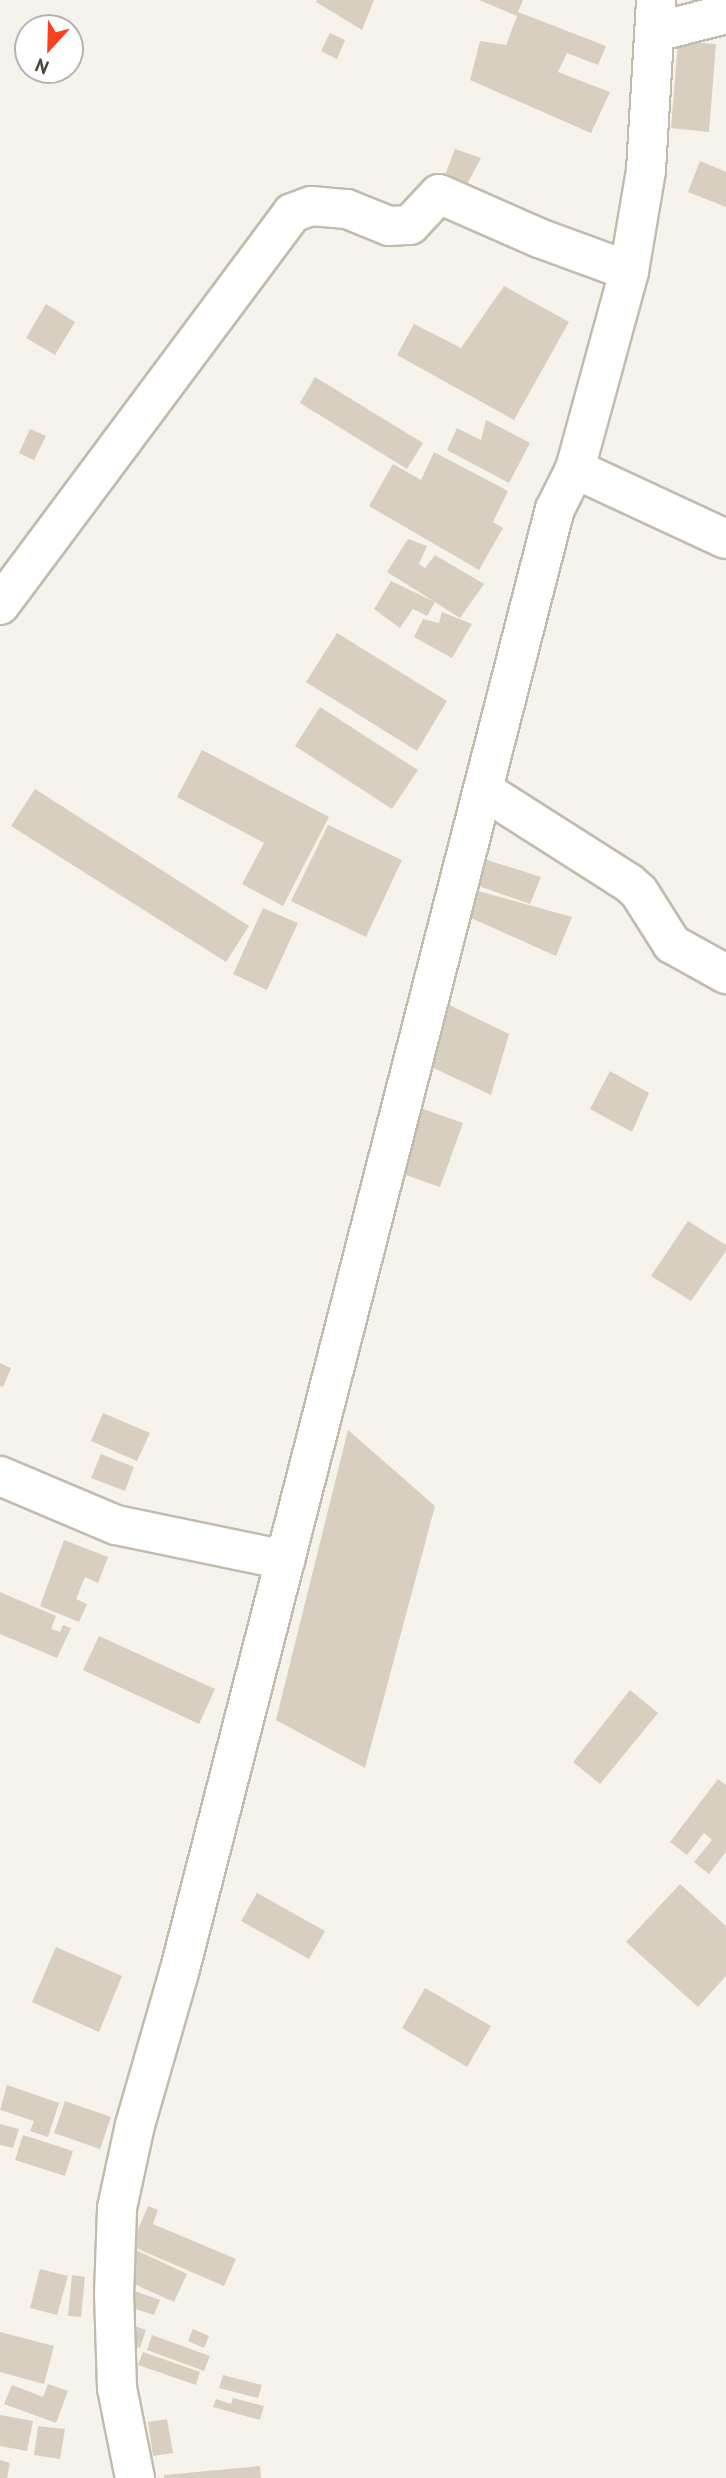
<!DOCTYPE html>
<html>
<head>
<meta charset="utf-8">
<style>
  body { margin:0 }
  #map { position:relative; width:726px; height:2478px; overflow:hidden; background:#f6f3ec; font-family:"PT Sans",sans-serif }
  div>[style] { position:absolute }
  .building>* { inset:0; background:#d8cfc1 }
  .roads { filter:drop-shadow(2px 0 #c2bbae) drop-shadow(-2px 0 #c2bbae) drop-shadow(0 2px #c2bbae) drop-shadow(0 -2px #c2bbae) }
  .street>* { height:38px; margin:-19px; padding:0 19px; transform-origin:19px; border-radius:19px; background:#fff }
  span { translate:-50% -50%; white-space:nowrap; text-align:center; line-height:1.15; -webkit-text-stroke:6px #fff; paint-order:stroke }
  .north { position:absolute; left:14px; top:14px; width:70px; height:70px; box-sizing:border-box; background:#fff; border:2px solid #b7b4b0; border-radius:50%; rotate:202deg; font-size:19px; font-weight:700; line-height:28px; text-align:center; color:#4b4439 }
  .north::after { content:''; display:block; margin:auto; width:24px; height:32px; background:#fc3f1d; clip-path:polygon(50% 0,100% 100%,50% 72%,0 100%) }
</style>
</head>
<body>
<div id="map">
  <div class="building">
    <div style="clip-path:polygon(317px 0,374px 0,362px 30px,316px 2px)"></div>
    <div style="clip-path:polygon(479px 0,523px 0,518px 12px,606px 46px,598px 65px,567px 53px,558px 72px,610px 92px,591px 133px,470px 80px,480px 41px,506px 45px,517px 16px)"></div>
    <div style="clip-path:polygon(330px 33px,345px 40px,337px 59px,321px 51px)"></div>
    <div style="clip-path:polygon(678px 41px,716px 44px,709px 132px,671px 128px)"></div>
    <div style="clip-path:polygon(455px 149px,481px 158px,466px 186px,445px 175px)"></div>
    <div style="clip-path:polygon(700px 161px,726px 172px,726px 207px,688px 192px)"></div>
    <div style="clip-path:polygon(504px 286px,569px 322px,514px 420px,397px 355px,414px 324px,461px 348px)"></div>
    <div style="clip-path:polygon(46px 304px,75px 322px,55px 355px,26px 338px)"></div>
    <div style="clip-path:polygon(315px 377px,423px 443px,407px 469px,300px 403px)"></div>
    <div style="clip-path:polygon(486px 420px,530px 443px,509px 483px,447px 450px,457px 428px,481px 440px)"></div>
    <div style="clip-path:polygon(30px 429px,46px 436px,34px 460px,19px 453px)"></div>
    <div style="clip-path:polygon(434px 452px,508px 491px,493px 522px,503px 528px,479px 570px,369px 506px,393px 464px,421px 480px)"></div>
    <div style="clip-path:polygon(408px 539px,427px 546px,419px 564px,425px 568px,435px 555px,484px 584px,460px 618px,435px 602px,427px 616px,413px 609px,400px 628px,374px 609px,391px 581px,435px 602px,387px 572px)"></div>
    <div style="clip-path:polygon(442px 612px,472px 624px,452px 658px,414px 637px,423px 619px,439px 623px)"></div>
    <div style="clip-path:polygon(337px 633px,447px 701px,417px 751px,306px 682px)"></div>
    <div style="clip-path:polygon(320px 707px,418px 770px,392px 809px,295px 746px)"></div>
    <div style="clip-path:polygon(202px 750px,329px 817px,283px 906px,242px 884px,264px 843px,177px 797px)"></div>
    <div style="clip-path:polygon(35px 789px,249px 926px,226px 962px,11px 826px)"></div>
    <div style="clip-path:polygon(328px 825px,402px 860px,366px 937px,291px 901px)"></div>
    <div style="clip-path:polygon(484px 859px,541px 877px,530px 904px,479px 886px)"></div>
    <div style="clip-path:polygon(478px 891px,572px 917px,556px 956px,469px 917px)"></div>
    <div style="clip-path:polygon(263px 908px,298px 923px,267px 990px,233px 974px)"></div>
    <div style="clip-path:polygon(443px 1002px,509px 1034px,491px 1095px,423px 1063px)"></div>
    <div style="clip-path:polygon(610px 1071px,649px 1093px,632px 1132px,590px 1109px)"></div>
    <div style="clip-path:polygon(423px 1109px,463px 1123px,440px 1187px,400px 1173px)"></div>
    <div style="clip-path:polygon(688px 1221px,726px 1245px,726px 1251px,691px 1301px,651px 1276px)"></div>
    <div style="clip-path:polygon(0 1363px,11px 1368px,3px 1387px,0 1386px)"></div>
    <div style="clip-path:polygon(103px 1413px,150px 1433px,137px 1461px,91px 1441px)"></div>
    <div style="clip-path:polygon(348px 1430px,435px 1506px,365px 1768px,276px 1720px)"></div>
    <div style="clip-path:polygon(101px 1454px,134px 1467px,125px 1491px,91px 1478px)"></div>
    <div style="clip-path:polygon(64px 1540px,108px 1557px,98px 1583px,85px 1577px,76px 1599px,87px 1604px,79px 1622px,40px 1606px)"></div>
    <div style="clip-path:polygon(0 1592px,56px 1616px,51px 1629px,60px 1632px,63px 1625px,71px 1628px,57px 1658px,0 1634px)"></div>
    <div style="clip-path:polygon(99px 1636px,215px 1689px,199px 1724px,83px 1670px)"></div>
    <div style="clip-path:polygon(630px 1690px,658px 1713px,600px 1784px,573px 1762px)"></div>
    <div style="clip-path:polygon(718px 1779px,726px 1785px,726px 1852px,709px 1874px,694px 1862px,712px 1840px,704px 1833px,687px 1855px,670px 1842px)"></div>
    <div style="clip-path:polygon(680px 1884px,726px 1926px,726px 1976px,698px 2007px,626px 1942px)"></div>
    <div style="clip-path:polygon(257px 1893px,325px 1931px,309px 1959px,241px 1921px)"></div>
    <div style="clip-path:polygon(56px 1947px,122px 1976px,99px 2032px,32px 2002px)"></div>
    <div style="clip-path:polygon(425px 1988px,491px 2026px,467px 2067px,402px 2028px)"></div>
    <div style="clip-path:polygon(7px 2085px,59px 2103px,48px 2137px,30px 2131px,34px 2121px,0 2110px)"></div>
    <div style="clip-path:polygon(65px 2101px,111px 2117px,100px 2149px,54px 2133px)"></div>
    <div style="clip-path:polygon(0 2124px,19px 2129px,13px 2148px,0 2145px)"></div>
    <div style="clip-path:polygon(23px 2135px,73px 2151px,65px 2176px,15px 2160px)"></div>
    <div style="clip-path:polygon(148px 2206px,158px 2210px,153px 2224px,236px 2259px,224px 2286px,131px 2246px)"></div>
    <div style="clip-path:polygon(136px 2250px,187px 2274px,174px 2302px,123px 2279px)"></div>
    <div style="clip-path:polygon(40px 2269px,68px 2276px,57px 2315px,30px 2308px)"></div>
    <div style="clip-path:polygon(72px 2275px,85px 2277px,81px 2317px,68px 2316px)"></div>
    <div style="clip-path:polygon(129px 2289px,160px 2300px,154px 2315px,123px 2305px)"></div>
    <div style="clip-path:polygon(129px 2324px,146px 2330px,140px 2348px,123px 2343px)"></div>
    <div style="clip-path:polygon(193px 2329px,209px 2336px,204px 2348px,188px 2341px)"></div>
    <div style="clip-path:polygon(0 2332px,54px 2346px,44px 2384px,0 2372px)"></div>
    <div style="clip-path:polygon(152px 2335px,210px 2356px,204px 2371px,147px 2350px)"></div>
    <div style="clip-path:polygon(143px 2352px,200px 2372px,196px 2385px,138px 2365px)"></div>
    <div style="clip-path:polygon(223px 2375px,262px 2385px,258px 2398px,219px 2388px)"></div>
    <div style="clip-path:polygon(48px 2384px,68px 2391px,56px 2423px,4px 2404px,12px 2385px,43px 2397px)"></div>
    <div style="clip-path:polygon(233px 2398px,264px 2406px,260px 2420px,213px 2407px,216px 2399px,231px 2404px)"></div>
    <div style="clip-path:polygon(0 2415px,33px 2421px,27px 2451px,0 2446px)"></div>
    <div style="clip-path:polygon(167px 2419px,173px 2453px,153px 2456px,148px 2422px)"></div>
    <div style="clip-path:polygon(38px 2426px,65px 2429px,60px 2459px,34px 2455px)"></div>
    <div style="clip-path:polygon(0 2460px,10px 2463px,7px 2478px,0 2478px)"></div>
    <div style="clip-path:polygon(260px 2466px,261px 2478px,164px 2478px,164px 2475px)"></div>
  </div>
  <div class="roads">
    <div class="street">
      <div style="left:656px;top:32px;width:72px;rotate:-14.4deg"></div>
      <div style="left:575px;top:469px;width:166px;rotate:24.9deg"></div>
      <div style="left:0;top:605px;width:489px;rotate:-53.3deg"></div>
      <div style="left:292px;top:213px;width:20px;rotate:-20deg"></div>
      <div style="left:311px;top:206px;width:36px;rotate:5deg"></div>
      <div style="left:347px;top:209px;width:45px;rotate:22deg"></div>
      <div style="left:389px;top:226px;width:21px;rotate:-3deg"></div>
      <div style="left:410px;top:225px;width:42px;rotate:-46.9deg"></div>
      <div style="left:439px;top:194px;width:109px;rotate:23.7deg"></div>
      <div style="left:539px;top:238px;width:96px;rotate:20.1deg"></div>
      <div style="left:483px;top:790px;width:173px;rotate:32.5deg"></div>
      <div style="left:629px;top:883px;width:13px;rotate:42deg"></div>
      <div style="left:639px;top:892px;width:62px;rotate:57.6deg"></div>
      <div style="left:672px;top:944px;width:62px;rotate:29.1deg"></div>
      <div style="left:0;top:1476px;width:126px;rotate:22.9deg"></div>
      <div style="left:116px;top:1525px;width:173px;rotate:11.7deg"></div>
      <div style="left:135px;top:2478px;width:92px;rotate:-101.3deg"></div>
      <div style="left:117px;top:2388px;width:93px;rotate:-91.8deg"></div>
      <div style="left:114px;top:2295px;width:87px;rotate:-88deg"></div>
      <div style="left:117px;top:2208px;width:85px;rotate:-77.8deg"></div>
      <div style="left:135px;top:2125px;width:162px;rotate:-73.9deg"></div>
      <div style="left:180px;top:1969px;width:1507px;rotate:-75.6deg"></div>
      <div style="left:555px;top:509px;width:45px;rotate:-63.4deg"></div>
      <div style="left:575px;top:469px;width:205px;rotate:-74.7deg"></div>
      <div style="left:629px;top:271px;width:102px;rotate:-80.4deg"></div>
      <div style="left:646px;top:170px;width:170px;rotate:-86.6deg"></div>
    </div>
  </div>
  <div class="north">N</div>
</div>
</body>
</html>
